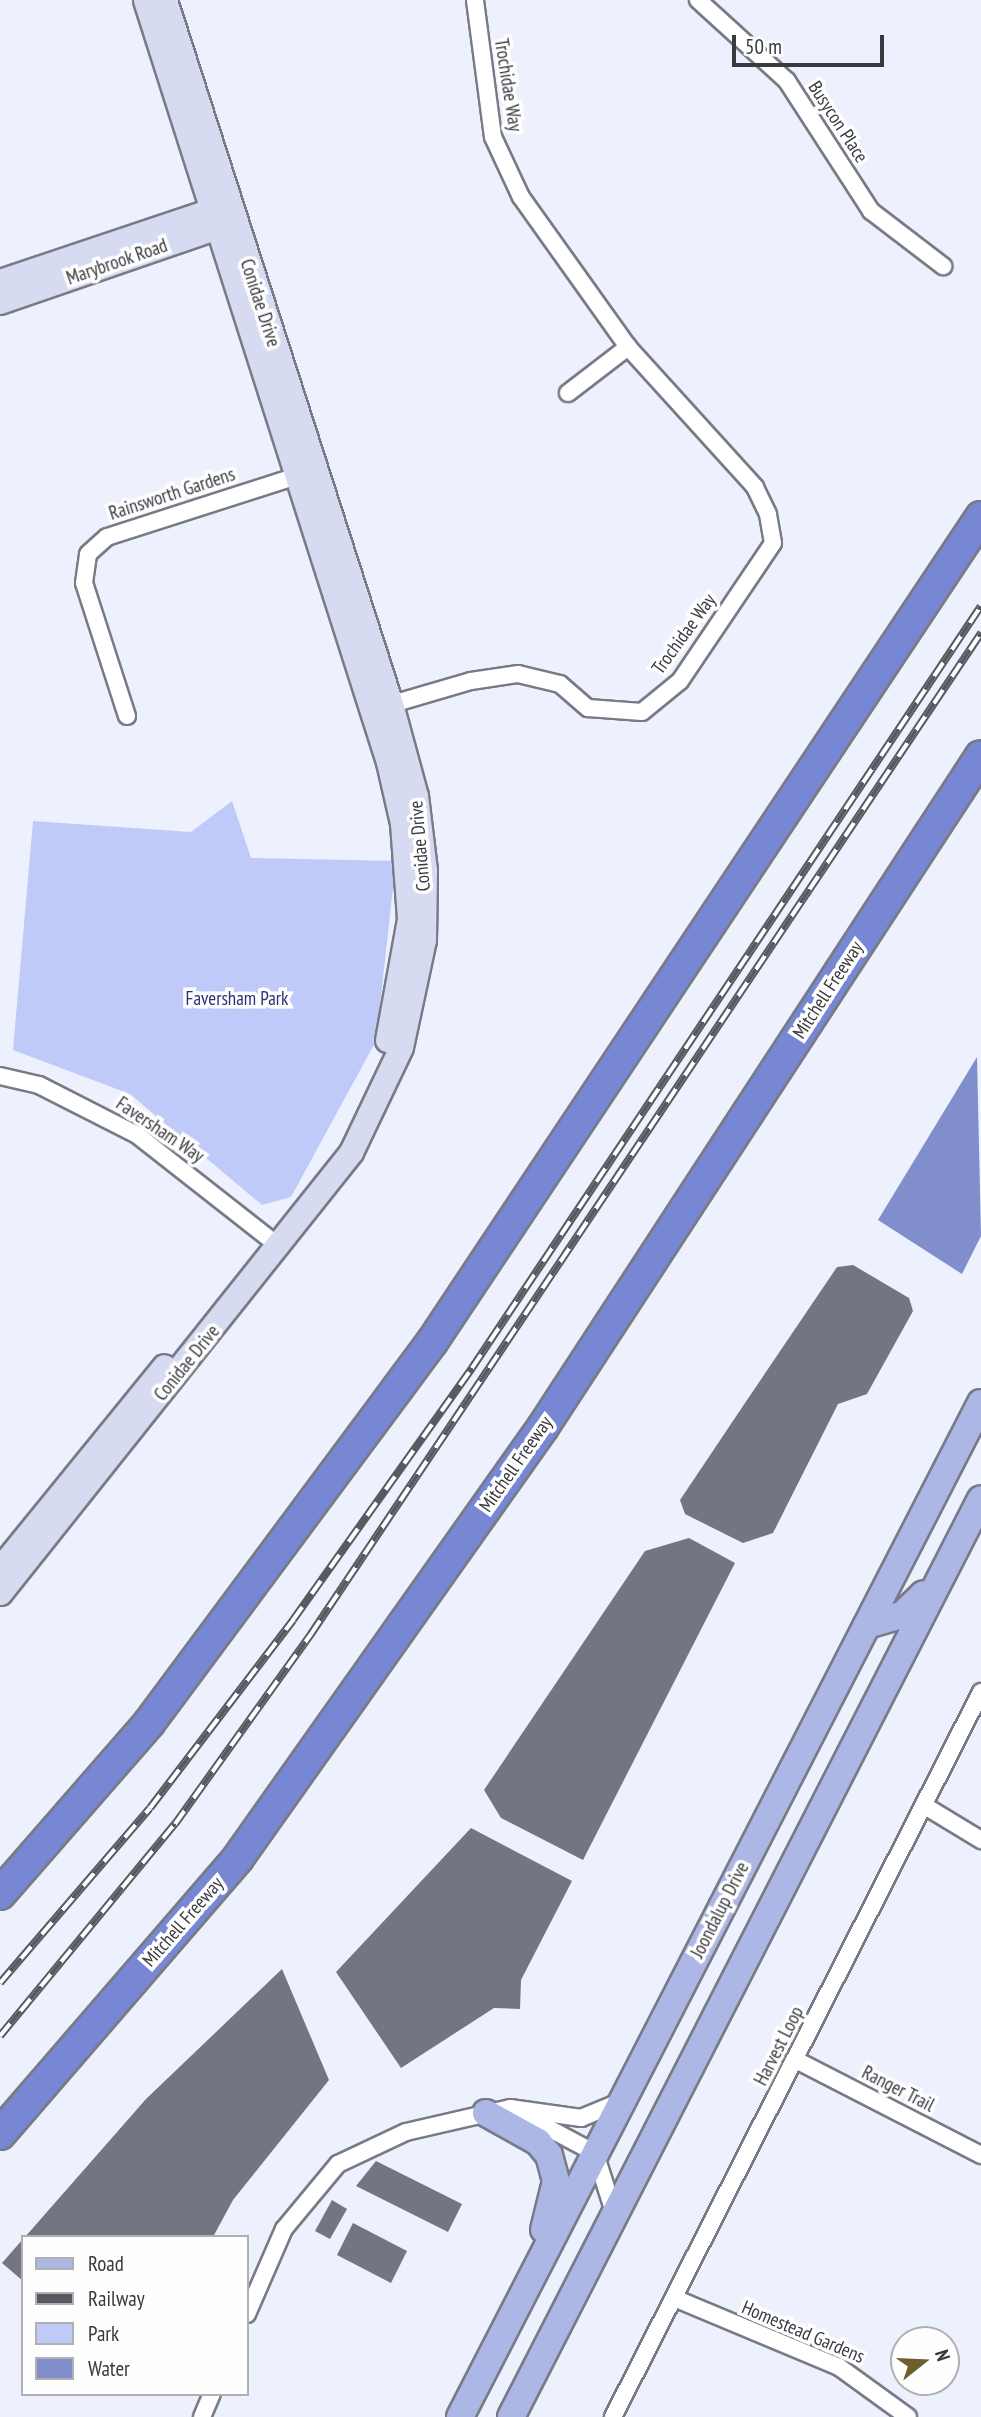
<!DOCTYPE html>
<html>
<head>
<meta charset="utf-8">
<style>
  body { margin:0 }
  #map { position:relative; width:981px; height:2417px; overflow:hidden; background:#edf0fd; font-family:"PT Sans Narrow",sans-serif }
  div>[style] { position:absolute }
  .green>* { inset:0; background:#bfcaf8 }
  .water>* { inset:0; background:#808ecc }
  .building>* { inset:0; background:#737580 }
  .roads { filter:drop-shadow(2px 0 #787b86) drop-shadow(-2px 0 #787b86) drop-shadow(0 2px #787b86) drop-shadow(0 -2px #787b86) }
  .street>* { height:16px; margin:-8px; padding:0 8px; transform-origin:8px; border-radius:8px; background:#fff }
  .secondary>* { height:23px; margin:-11.5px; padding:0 11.5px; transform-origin:11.5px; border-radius:11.5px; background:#d6dbf2 }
  .primary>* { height:26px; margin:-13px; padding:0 13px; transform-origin:13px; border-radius:13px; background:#adb7e5 }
  .highway>* { height:30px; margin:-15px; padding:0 15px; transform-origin:15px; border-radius:15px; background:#7787d4 }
  .rail>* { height:8px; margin-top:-4px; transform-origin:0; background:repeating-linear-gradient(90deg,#fefefe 0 16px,#595a61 0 32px); box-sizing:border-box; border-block:2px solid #595a61 }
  span { translate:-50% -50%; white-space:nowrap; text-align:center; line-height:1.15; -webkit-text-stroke:7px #fefefe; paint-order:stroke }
  .street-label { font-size:19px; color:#393a3f }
  .park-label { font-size:19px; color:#29317a }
  .legend { position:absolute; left:21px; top:2235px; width:228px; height:161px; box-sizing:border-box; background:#fefefe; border:2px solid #afb0b2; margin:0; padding:9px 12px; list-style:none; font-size:21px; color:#393a3f }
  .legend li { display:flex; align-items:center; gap:14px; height:35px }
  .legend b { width:35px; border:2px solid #afb0b2 }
  .north { position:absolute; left:890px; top:2326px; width:70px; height:70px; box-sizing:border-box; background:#fefefe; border:2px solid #afb0b2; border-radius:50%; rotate:72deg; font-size:19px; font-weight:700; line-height:28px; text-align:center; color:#393a3f }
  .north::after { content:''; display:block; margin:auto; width:24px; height:32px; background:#6d5f2c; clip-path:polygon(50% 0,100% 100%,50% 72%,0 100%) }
  .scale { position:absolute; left:732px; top:35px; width:152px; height:32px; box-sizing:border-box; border:4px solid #393a3f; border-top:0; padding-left:9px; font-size:21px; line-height:24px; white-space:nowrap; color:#393a3f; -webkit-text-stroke:5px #fefefe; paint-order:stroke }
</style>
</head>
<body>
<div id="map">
  <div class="green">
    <div style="clip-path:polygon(232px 801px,251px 858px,396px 861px,376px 1041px,291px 1197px,262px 1205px,130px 1094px,13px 1050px,33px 821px,191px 832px)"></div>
  </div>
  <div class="water">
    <div style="clip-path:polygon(977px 1057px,981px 1236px,962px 1274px,878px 1220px)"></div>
  </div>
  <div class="building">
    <div style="clip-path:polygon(853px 1265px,909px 1298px,913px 1311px,867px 1394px,838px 1404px,773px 1533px,743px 1543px,685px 1514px,680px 1500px,747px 1400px,837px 1267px)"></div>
    <div style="clip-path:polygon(689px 1538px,735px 1563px,583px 1860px,501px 1818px,484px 1790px,645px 1551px)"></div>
    <div style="clip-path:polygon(471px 1828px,572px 1881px,521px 1980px,520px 2009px,494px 2008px,401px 2068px,336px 1972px)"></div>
    <div style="clip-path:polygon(282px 1969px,329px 2080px,233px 2200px,213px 2237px,25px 2237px,146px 2099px)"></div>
    <div style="clip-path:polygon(376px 2161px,462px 2204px,448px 2232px,356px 2186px)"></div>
    <div style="clip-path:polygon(332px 2200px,347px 2209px,330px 2239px,315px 2231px)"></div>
    <div style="clip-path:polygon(353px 2223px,407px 2251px,391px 2283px,337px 2255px)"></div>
    <div style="clip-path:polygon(23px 2239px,23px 2281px,2px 2263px)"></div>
  </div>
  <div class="roads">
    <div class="street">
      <div style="left:698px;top:0;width:120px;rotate:42.3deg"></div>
      <div style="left:787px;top:81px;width:155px;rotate:57.1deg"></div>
      <div style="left:871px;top:211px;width:91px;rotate:37.4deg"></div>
      <div style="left:568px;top:393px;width:76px;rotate:-37.5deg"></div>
      <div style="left:382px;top:707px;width:93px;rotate:-16.3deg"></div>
      <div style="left:471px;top:681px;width:48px;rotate:-8.5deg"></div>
      <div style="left:518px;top:674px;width:43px;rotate:13.4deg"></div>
      <div style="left:560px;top:684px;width:37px;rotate:41deg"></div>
      <div style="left:588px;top:708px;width:54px;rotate:4.2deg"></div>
      <div style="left:642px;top:712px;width:49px;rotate:-39.2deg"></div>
      <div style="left:680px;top:681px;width:166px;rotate:-56deg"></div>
      <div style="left:773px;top:543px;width:29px;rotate:-100deg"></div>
      <div style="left:768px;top:514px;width:30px;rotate:-116deg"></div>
      <div style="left:755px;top:487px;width:189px;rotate:-132.2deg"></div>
      <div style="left:628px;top:347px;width:184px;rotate:-125.5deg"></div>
      <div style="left:521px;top:197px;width:66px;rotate:-115deg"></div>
      <div style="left:493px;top:137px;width:138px;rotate:-97.5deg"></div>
      <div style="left:127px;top:716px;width:140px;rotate:-107.9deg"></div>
      <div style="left:84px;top:583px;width:29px;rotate:-82deg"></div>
      <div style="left:88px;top:554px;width:25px;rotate:-42deg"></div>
      <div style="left:107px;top:537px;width:209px;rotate:-17.8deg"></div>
      <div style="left:0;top:1076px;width:40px;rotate:13deg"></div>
      <div style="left:39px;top:1085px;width:110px;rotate:27deg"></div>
      <div style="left:137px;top:1135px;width:182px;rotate:38.1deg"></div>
      <div style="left:925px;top:1806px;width:66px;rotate:31.3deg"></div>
      <div style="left:796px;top:2060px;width:208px;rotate:27.2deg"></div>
      <div style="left:522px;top:2114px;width:83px;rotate:28.1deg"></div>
      <div style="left:595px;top:2153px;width:59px;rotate:72.2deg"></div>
      <div style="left:674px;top:2298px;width:179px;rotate:22.7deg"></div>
      <div style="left:839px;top:2367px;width:85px;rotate:35.9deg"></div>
      <div style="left:247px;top:2314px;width:93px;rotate:-66.5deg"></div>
      <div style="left:284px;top:2229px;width:85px;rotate:-50.3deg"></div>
      <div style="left:338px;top:2164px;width:75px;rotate:-25.2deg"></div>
      <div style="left:406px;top:2132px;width:107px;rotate:-13deg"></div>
      <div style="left:510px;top:2108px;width:72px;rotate:8deg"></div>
      <div style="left:581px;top:2118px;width:44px;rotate:-22.5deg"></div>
      <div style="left:202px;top:2417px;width:25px;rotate:-67deg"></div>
      <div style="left:613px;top:2417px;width:813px;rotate:-63.09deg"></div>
    </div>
    <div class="secondary">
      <div style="left:145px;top:0;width:800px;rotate:72.31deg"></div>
      <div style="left:388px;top:762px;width:63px;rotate:77.1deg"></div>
      <div style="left:402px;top:823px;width:96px;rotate:85.8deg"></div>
      <div style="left:409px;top:919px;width:123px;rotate:100.3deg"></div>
      <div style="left:0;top:281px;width:235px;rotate:-18.6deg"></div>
      <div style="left:0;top:302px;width:243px;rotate:-19deg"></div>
      <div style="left:0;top:1568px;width:260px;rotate:-50.9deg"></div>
      <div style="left:0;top:1593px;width:564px;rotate:-51.48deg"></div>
      <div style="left:351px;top:1152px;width:116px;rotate:-64.5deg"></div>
      <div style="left:401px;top:1047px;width:109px;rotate:-77.9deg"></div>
      <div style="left:424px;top:940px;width:70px;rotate:-89.2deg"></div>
      <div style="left:425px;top:870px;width:75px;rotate:-96.9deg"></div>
      <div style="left:416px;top:796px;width:95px;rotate:-105.2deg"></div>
      <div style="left:391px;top:704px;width:739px;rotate:-107.8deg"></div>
    </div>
    <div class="primary">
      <div style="left:867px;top:1625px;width:36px;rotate:-16deg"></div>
      <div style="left:902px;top:1615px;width:30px;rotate:-44deg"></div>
      <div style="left:486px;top:2113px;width:60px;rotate:29.1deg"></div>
      <div style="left:538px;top:2142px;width:17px;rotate:50deg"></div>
      <div style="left:549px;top:2155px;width:27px;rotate:75deg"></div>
      <div style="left:556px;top:2181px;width:50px;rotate:103.8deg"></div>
      <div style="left:460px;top:2417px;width:1140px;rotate:-62.81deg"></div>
      <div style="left:511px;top:2417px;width:1031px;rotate:-62.89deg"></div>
    </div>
    <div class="highway">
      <div style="left:0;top:1894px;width:227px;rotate:-48.9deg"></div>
      <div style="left:149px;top:1723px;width:475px;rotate:-53.4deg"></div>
      <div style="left:432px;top:1342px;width:991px;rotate:-56.36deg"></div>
      <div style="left:0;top:2134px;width:364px;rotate:-49.2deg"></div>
      <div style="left:238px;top:1858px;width:528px;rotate:-54.71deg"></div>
      <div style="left:543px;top:1427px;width:801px;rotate:-56.87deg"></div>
    </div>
  </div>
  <div class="rail">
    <div style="left:0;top:1983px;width:230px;rotate:-49.4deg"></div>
    <div style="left:150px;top:1808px;width:236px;rotate:-52.7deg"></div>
    <div style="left:293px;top:1620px;width:309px;rotate:-54.6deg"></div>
    <div style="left:472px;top:1368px;width:916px;rotate:-56.26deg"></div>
    <div style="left:0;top:2036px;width:275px;rotate:-50.5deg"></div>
    <div style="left:175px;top:1824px;width:234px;rotate:-54.4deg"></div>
    <div style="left:311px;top:1634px;width:1205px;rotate:-56.2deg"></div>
  </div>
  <div class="street-label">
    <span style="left:508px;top:85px;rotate:81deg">Trochidae Way</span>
    <span style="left:838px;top:122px;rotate:57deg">Busycon Place</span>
    <span style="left:117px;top:262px;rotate:-19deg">Marybrook Road</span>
    <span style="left:260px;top:303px;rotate:72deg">Conidae Drive</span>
    <span style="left:172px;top:494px;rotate:-18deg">Rainsworth Gardens</span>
    <span style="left:684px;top:634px;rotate:-54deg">Trochidae Way</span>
    <span style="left:420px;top:846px;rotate:-95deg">Conidae Drive</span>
    <span style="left:828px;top:990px;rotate:-57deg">Mitchell Freeway</span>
    <span style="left:160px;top:1130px;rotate:34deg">Faversham Way</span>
    <span style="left:187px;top:1363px;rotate:-51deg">Conidae Drive</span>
    <span style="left:516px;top:1464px;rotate:-55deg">Mitchell Freeway</span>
    <span style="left:720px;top:1910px;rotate:-63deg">Joondalup Drive</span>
    <span style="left:183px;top:1922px;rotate:-49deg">Mitchell Freeway</span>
    <span style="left:779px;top:2046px;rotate:-63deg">Harvest Loop</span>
    <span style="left:898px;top:2089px;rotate:27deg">Ranger Trail</span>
    <span style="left:803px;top:2332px;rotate:23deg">Homestead Gardens</span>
  </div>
  <div class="park-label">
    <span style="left:237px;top:999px">Faversham Park</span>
  </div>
  <ul class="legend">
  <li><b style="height:9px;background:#adb7e5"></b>Road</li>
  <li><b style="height:9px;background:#595a61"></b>Railway</li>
  <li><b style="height:19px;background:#bfcaf8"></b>Park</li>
  <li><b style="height:19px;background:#808ecc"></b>Water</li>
  </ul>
  <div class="north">N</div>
  <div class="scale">50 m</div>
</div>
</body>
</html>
